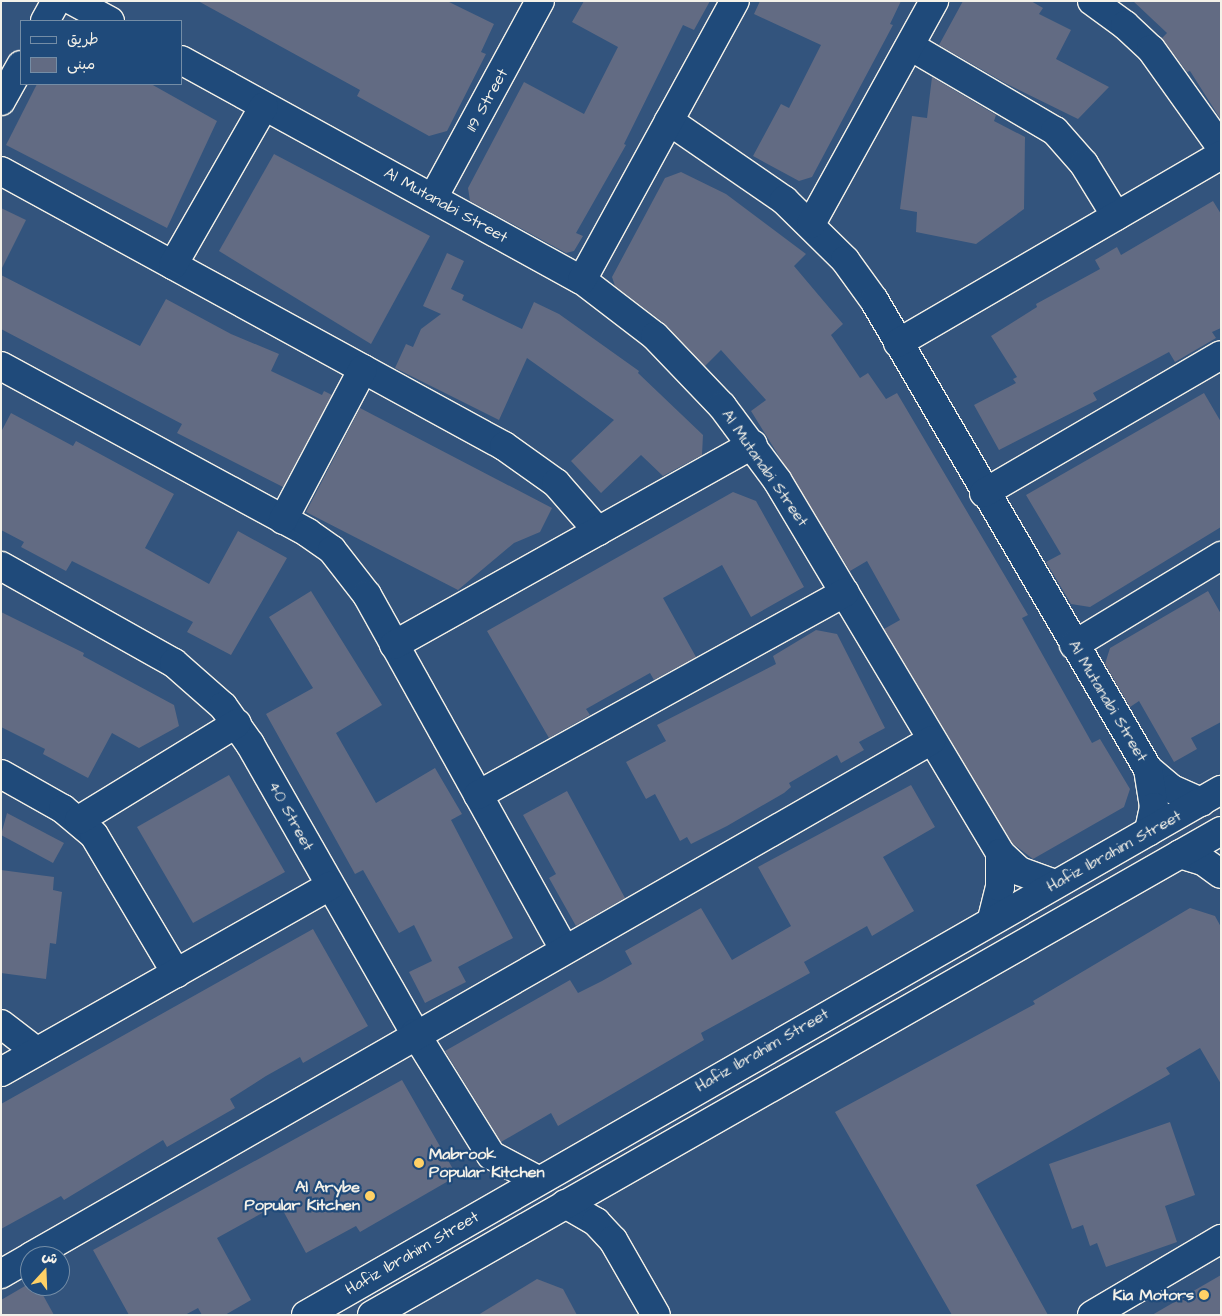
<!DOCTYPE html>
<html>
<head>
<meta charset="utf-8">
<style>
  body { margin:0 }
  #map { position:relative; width:1222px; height:1316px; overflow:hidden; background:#33547d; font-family:"Architects Daughter","Playpen Sans Arabic",sans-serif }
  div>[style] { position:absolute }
  .building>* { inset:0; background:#626b83 }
  .roads { filter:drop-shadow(1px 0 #f4f1e8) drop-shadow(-1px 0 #f4f1e8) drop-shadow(0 1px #f4f1e8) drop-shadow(0 -1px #f4f1e8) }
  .minor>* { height:28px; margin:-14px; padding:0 14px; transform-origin:14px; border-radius:14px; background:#1f4a7a }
  .dots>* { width:14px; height:14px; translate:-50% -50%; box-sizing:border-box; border:2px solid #1f4a7a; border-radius:50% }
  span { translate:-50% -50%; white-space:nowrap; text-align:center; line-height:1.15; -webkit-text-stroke:4.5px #1f4a7a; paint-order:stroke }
  .street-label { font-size:16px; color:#f4f1e8 }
  .poi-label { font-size:16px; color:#f4f1e8; font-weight:700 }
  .left { translate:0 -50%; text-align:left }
  .right { translate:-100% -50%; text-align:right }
  .frame { position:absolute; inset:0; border:2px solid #f4f1e8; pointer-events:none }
  .legend { position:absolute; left:20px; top:20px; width:162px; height:65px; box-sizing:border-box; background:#1f4a7a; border:1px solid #748da6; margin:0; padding:6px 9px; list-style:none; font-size:15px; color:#f4f1e8 }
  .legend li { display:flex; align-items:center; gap:10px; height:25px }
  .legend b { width:25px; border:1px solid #748da6 }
  .north { position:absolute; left:20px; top:1246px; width:50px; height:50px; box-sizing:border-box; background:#1f4a7a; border:1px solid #748da6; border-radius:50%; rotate:20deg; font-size:14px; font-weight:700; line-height:20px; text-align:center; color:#f4f1e8 }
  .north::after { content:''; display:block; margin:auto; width:18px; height:22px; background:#ffd166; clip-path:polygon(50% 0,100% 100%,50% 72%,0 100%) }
</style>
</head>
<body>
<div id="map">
  <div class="building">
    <div style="clip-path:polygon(198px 1px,447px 1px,494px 24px,481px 52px,486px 54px,447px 131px,429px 136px,357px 96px,360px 90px)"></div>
    <div style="clip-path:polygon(584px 1px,710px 1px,694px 30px,683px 25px,624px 144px,626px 145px,576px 233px,583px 236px,574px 251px,566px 253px,470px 201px,468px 188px,524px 82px,584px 114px,618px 47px,572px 22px)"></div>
    <div style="clip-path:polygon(760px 1px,901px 1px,890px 24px,893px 25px,812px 177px,799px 181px,753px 156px,781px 104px,789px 108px,821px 45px,754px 14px)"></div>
    <div style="clip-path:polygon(963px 1px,1031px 1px,1043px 8px,1039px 14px,1071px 30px,1056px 59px,1109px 87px,1078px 119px,1005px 83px,939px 45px)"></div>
    <div style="clip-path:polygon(1133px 1px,1221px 1px,1221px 120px,1190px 71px,1187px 72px,1162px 38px,1167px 33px)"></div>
    <div style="clip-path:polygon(932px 77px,996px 115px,994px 121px,1025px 137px,1024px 209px,976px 244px,916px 232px,917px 212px,900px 209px,912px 116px,927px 118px)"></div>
    <div style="clip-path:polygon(37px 84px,151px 84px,217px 121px,167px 228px,6px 145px)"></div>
    <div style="clip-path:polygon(274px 154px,430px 236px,371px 344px,219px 251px)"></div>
    <div style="clip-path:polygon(681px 172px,726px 194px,806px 254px,794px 266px,843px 324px,831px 335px,860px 378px,868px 373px,886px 399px,897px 393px,1028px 615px,1022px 618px,1092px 743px,1100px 739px,1130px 789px,1124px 807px,1033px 859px,1012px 843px,884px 629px,900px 620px,867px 561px,850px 571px,751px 411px,766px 400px,721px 350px,705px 366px,665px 324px,615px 286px,612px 277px,665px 178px)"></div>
    <div style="clip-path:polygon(1213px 201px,1221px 214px,1221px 328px,1212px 332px,1216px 338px,1175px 362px,1169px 352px,1093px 393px,1097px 400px,999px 450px,974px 405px,1016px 383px,1013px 379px,1017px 377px,991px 336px,1037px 307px,1036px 304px,1100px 269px,1095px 260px,1117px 247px,1121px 255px)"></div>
    <div style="clip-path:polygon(1px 208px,26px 220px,1px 270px)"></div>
    <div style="clip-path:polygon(447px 253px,464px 261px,451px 289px,464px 295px,462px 300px,522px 329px,534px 302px,559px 314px,639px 371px,638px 373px,703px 435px,702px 455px,663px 476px,641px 455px,601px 493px,571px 461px,614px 420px,527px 358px,499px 420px,395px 368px,406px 344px,413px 347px,421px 329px,441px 314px,423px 306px)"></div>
    <div style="clip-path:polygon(1px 275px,140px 346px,166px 299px,231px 334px,279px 354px,271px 371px,322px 395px,324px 391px,332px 395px,283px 487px,177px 433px,182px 424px,1px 329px)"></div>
    <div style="clip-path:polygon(1204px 393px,1221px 422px,1221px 527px,1090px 607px,1071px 604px,1046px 562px,1061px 554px,1026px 495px)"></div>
    <div style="clip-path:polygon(360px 408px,552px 508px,540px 532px,514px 543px,458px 590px,306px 512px)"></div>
    <div style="clip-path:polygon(11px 413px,73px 446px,76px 441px,174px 494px,145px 548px,209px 584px,238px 531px,287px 558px,231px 655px,187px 632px,193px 622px,72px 561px,66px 571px,21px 547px,24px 542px,1px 530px,1px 432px)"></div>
    <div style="clip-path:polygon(733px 492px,756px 501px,804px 587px,751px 617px,722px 565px,663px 598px,696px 657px,654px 680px,650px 673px,586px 709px,590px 715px,549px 738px,487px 631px)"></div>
    <div style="clip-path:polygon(311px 591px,382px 705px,336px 733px,376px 803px,435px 768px,462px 814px,451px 820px,513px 938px,458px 967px,466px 982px,425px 1003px,409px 972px,432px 961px,414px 925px,399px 933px,363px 870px,355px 874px,266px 714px,313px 688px,269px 617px)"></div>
    <div style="clip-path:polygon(1208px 591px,1221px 614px,1221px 722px,1191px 738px,1197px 749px,1174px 762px,1139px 701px,1130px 707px,1105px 664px,1110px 648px)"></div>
    <div style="clip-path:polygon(1px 612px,84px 653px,83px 656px,174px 705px,179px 726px,139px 748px,112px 733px,88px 778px,43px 754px,45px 749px,1px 727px)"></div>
    <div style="clip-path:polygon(816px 630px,837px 634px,885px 728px,859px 742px,864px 750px,841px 763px,837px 755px,789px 783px,791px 787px,784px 793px,727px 826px,691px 844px,687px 837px,680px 841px,655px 794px,646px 799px,626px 762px,666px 741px,657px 725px,776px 664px,773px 656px)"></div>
    <div style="clip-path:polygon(229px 775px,285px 872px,193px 923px,137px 827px)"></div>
    <div style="clip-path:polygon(911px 785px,935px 827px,883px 857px,914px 911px,872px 936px,867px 926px,804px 962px,810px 973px,701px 1033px,704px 1040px,558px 1126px,551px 1113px,501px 1142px,445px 1051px,570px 980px,578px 993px,602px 981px,632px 964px,625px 951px,701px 908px,732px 960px,791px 926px,758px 867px)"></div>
    <div style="clip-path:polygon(567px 791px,625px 898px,576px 926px,549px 878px,556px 874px,523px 815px)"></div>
    <div style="clip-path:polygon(7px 813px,64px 843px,53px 863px,1px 835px)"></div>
    <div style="clip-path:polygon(1px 870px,54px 877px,53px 890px,62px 892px,56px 944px,50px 943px,46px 979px,1px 973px)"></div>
    <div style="clip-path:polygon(1190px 908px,1215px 916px,1221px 927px,1221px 1084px,1200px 1048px,1166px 1068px,1170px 1074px,976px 1185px,1048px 1315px,952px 1315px,835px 1112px,1035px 1004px,1033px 1001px)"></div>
    <div style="clip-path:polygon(313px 929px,368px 1026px,303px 1063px,300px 1057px,266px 1076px,230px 1099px,235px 1108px,167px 1147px,163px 1140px,64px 1200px,61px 1196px,1px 1229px,1px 1104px)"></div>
    <div style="clip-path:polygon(402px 1080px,457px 1176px,360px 1232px,356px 1226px,306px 1253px,280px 1205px,275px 1206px,217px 1238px,251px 1300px,225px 1315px,202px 1315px,198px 1308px,185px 1315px,129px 1315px,93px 1250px)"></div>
    <div style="clip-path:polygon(1170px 1122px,1195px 1195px,1165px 1206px,1177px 1242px,1106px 1267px,1097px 1243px,1090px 1246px,1083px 1225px,1072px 1229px,1049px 1164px)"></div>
    <div style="clip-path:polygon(1221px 1275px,1221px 1315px,1152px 1315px)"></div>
    <div style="clip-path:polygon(537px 1279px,563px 1289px,577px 1315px,478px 1315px)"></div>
    <div style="clip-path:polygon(25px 1286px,38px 1286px,54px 1315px,1px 1315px,1px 1300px)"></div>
  </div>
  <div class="roads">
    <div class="minor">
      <div style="left:73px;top:1px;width:42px;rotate:28.4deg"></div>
      <div style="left:1092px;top:1px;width:41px;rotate:36deg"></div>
      <div style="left:1125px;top:25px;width:35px;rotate:43deg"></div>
      <div style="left:1151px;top:49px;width:120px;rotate:54.5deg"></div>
      <div style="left:45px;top:21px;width:23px;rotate:-61deg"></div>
      <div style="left:910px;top:46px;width:168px;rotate:30.4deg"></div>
      <div style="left:1055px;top:131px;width:44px;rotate:48.7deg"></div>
      <div style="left:1084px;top:164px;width:61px;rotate:58.4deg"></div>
      <div style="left:181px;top:60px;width:457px;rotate:28.8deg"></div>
      <div style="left:582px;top:280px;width:92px;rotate:37.5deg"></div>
      <div style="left:655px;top:336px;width:97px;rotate:46.3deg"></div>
      <div style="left:722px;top:406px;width:92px;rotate:53.4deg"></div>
      <div style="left:777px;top:480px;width:435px;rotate:59.1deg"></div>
      <div style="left:1000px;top:853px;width:26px;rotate:43deg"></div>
      <div style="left:1019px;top:871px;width:38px;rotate:20deg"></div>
      <div style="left:1px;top:101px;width:41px;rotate:-60.9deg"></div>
      <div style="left:669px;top:121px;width:140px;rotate:34.5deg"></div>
      <div style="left:784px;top:200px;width:86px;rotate:44.5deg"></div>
      <div style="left:845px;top:260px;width:49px;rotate:54.1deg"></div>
      <div style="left:874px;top:300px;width:543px;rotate:59.71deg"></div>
      <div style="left:1148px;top:769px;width:31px;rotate:40deg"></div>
      <div style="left:1172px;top:789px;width:32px;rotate:24deg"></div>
      <div style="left:1px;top:171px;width:573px;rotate:28.67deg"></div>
      <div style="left:504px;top:446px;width:64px;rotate:35.4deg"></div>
      <div style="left:556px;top:483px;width:64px;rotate:48.8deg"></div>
      <div style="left:433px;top:198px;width:224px;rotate:-61.5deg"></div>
      <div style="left:811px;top:224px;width:255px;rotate:-61.1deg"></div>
      <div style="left:173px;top:265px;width:183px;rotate:-60.2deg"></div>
      <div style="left:582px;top:280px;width:318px;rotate:-61.3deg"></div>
      <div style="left:898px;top:343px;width:374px;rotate:-30.2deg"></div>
      <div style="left:1px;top:366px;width:349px;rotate:28.5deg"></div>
      <div style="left:308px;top:533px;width:29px;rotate:35deg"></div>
      <div style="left:332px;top:550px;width:57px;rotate:52.1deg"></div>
      <div style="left:367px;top:595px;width:405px;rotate:60.9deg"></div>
      <div style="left:984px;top:493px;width:274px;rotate:-30.2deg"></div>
      <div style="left:283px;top:520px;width:171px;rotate:-62.1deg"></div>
      <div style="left:1px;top:566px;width:198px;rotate:29.3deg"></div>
      <div style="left:174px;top:663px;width:65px;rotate:41.3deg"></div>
      <div style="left:223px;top:706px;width:47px;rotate:54.6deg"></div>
      <div style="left:250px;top:744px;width:333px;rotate:60.3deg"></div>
      <div style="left:415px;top:1033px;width:144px;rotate:58.1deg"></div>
      <div style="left:491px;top:1155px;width:51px;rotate:28.1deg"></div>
      <div style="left:394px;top:645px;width:411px;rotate:-29.2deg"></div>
      <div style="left:1074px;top:645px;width:172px;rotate:-31.2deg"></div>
      <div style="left:1148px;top:769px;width:38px;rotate:81deg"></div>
      <div style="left:1154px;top:807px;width:25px;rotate:102deg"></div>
      <div style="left:1px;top:774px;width:71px;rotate:29.4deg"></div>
      <div style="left:63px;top:809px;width:40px;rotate:40deg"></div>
      <div style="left:94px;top:835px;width:161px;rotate:59.3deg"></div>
      <div style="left:478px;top:795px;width:419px;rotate:-28.9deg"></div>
      <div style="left:79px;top:820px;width:185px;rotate:-31.5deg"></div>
      <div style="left:1180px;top:854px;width:24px;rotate:17deg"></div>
      <div style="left:1203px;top:861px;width:22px;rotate:36deg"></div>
      <div style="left:992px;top:919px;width:33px;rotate:-76deg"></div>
      <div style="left:1000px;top:887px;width:34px;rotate:-90deg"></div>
      <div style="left:1px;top:1024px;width:44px;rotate:37.6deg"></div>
      <div style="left:1px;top:1072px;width:378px;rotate:-29.5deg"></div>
      <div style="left:565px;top:1204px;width:36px;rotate:30deg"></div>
      <div style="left:596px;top:1222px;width:25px;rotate:47deg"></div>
      <div style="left:613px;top:1240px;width:86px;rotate:60.2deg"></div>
      <div style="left:32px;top:1256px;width:1037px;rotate:-29.83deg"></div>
      <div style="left:1px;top:1274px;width:34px;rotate:-30deg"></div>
      <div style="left:306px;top:1315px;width:1055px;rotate:-29.85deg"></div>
      <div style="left:372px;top:1315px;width:977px;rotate:-29.69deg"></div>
      <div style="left:1092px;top:1315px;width:150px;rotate:-30.5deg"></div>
    </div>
  </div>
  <div class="dots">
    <div style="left:419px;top:1163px;background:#ffd166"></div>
    <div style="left:370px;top:1196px;background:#ffd166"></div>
    <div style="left:1204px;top:1295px;background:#ffd166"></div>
  </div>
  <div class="street-label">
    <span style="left:487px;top:100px;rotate:-61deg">119 Street</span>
    <span style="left:446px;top:205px;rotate:29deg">Al Mutanabi Street</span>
    <span style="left:765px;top:468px;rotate:55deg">Al Mutanabi Street</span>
    <span style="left:1108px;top:701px;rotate:59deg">Al Mutanabi Street</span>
    <span style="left:291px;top:816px;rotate:61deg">40 Street</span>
    <span style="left:1114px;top:851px;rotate:-29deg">Hafiz Ibrahim Street</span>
    <span style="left:762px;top:1050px;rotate:-30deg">Hafiz Ibrahim Street</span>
    <span style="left:412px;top:1253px;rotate:-30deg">Hafiz Ibrahim Street</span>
  </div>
  <div class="poi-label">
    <span class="left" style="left:429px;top:1163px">Mabrook<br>Popular Kitchen</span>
    <span class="right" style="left:360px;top:1196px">Al Arybe<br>Popular Kitchen</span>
    <span class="right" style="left:1194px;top:1295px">Kia Motors</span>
  </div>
  <div class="frame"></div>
  <ul class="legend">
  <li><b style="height:6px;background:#1f4a7a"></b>طريق</li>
  <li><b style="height:14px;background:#626b83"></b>مبنى</li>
  </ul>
  <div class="north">ش</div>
</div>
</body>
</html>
